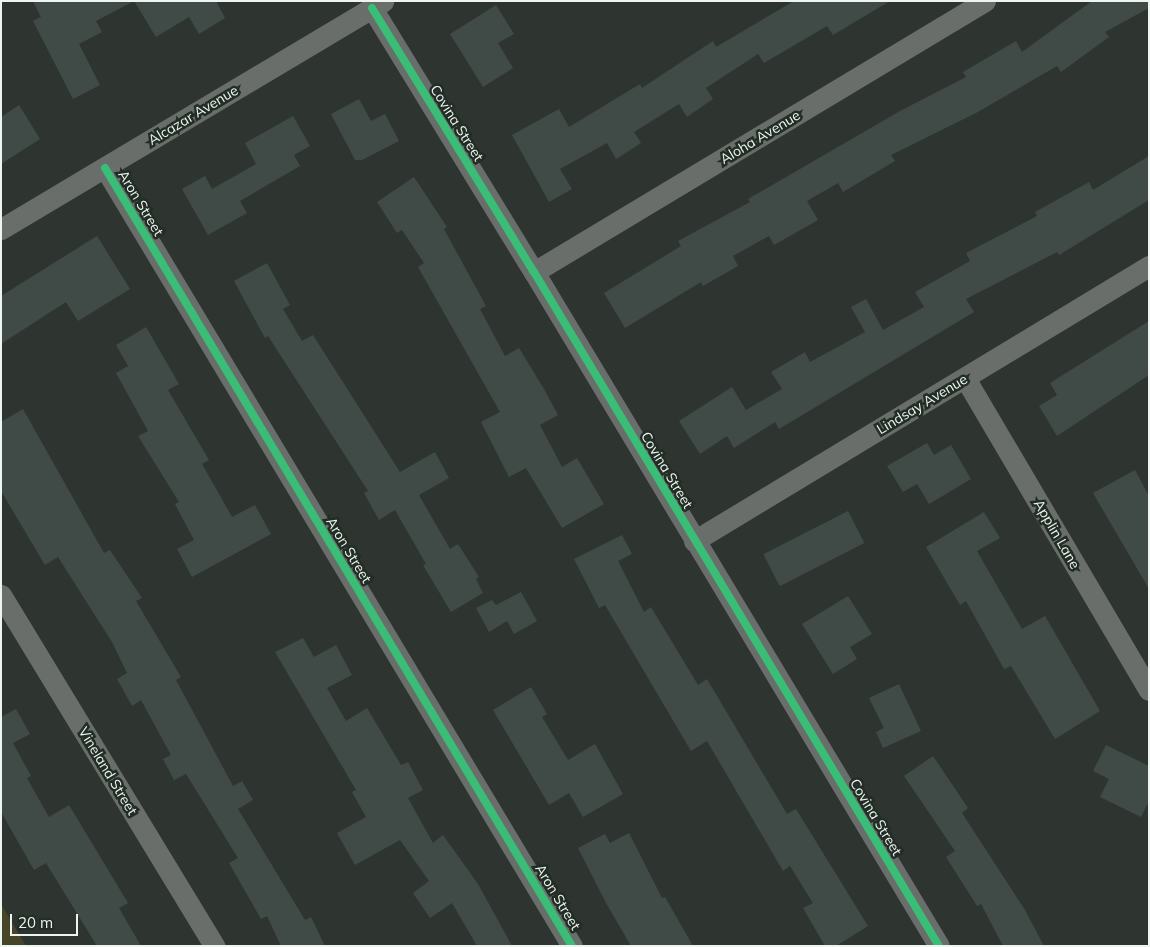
<!DOCTYPE html>
<html>
<head>
<meta charset="utf-8">
<style>
	body { margin:0 }
	#map { position:relative; width:1150px; height:947px; overflow:hidden; background:#2e3430; font-family:Mulish,sans-serif }
	div>[style] { position:absolute }
	.green>* { inset:0; background:#474428 }
	.building>* { inset:0; background:#404b48; transform-origin:0 0 }
	.minor>* { height:21px; margin:-10.5px; padding:0 10.5px; transform-origin:10.5px; border-radius:10.5px; background:#6a6e6b }
	.cycleway>* { height:8px; margin:-4px; padding:0 4px; transform-origin:4px; border-radius:4px; background:#3abd76 }
	span { translate:-50% -50%; white-space:nowrap; text-align:center; line-height:1.15; -webkit-text-stroke:5px #212d25; paint-order:stroke }
	.street-label { font-size:14px; color:#eef5f0 }
	.frame { position:absolute; inset:0; border:2px solid #eef5f0; pointer-events:none }
	.scale { position:absolute; left:10px; top:914px; width:68px; height:22px; box-sizing:border-box; border:2px solid #eef5f0; border-top:0; padding-left:6px; font-size:15px; line-height:18px; white-space:nowrap; color:#eef5f0; -webkit-text-stroke:4px #212d25; paint-order:stroke }
</style>
</head>
<body>
<div id="map">
	<div class="green">
		<i style="clip-path:polygon(1px 904px,26px 946px,1px 946px)"></i>
	</div>
	<div class="building">
		<i style="clip-path:polygon(33px 1px,134px 1px,96px 21px,102px 32px,79px 44px,100px 85px,73px 99px,33px 21px,41px 17px)"></i>
		<i style="clip-path:polygon(134px 1px,216px 1px,225px 18px,199px 34px,189px 17px,156px 37px)"></i>
		<i style="clip-path:polygon(794px 1px,890px 1px,833px 35px,827px 26px,764px 63px,758px 54px,706px 88px,713px 99px,687px 117px,679px 104px,634px 132px,641px 143px,616px 159px,607px 143px,560px 169px,572px 189px,549px 202px,512px 135px,559px 109px,569px 127px,640px 84px,642px 88px,713px 41px,716px 47px)"></i>
		<i style="clip-path:polygon(1092px 1px,1149px 1px,1149px 8px,1105px 32px,1109px 37px,1061px 72px,1057px 66px,976px 113px,891px 155px,895px 161px,843px 192px,838px 183px,807px 201px,818px 220px,774px 245px,769px 236px,733px 256px,738px 266px,703px 286px,701px 282px,625px 328px,604px 293px,681px 246px,678px 241px,750px 202px,748px 199px,900px 111px,966px 77px,963px 72px,1016px 41px,1022px 52px)"></i>
		<i style="clip-path:polygon(496px 5px,514px 34px,498px 43px,513px 68px,483px 87px,450px 34px)"></i>
		<i style="clip-path:polygon(359px 99px,371px 121px,385px 114px,399px 141px,362px 160px,355px 160px,331px 114px)"></i>
		<i style="clip-path:polygon(19px 105px,40px 139px,1px 164px,1px 117px)"></i>
		<i style="clip-path:polygon(293px 116px,310px 146px,294px 155px,300px 166px,240px 201px,247px 213px,208px 235px,182px 189px,205px 176px,212px 189px,256px 164px,245px 143px)"></i>
		<i style="clip-path:polygon(1149px 156px,1149px 200px,1059px 255px,1057px 252px,966px 299px,974px 312px,779px 429px,775px 422px,734px 448px,727px 436px,700px 454px,679px 421px,732px 387px,746px 410px,782px 389px,771px 372px,805px 352px,810px 362px,865px 332px,851px 307px,866px 299px,883px 330px,924px 307px,915px 292px,970px 261px,966px 253px,1037px 216px,1035px 212px,1089px 182px,1093px 190px)"></i>
		<i style="clip-path:polygon(414px 177px,447px 227px,444px 229px,486px 306px,480px 309px,505px 356px,519px 348px,544px 389px,558px 415px,540px 425px,562px 467px,577px 458px,604px 504px,562px 528px,526px 468px,509px 477px,481px 422px,500px 412px,418px 267px,424px 263px,402px 230px,397px 233px,377px 202px)"></i>
		<i style="clip-path:polygon(97px 236px,130px 289px,78px 321px,66px 302px,1px 344px,1px 296px)"></i>
		<i style="clip-path:polygon(267px 263px,290px 305px,283px 309px,302px 341px,313px 335px,400px 472px,435px 452px,449px 478px,419px 495px,450px 549px,458px 544px,479px 577px,476px 579px,483px 593px,451px 612px,423px 565px,426px 564px,395px 510px,379px 520px,364px 493px,368px 491px,268px 336px,265px 338px,234px 281px)"></i>
		<i style="clip-path:polygon(1149px 321px,1149px 375px,1057px 436px,1039px 406px,1057px 395px,1050px 383px)"></i>
		<i style="clip-path:polygon(146px 327px,179px 384px,168px 390px,209px 460px,202px 464px,232px 517px,255px 505px,271px 534px,192px 577px,177px 549px,194px 540px,175px 504px,179px 502px,138px 436px,148px 431px,116px 373px,128px 366px,116px 345px)"></i>
		<i style="clip-path:polygon(23px 409px,104px 553px,110px 550px,142px 598px,136px 601px,181px 677px,176px 680px,233px 786px,242px 781px,253px 800px,238px 809px,305px 920px,311px 917px,325px 946px,281px 946px,267px 916px,261px 919px,229px 863px,238px 858px,186px 774px,174px 780px,163px 759px,171px 755px,141px 700px,132px 706px,117px 679px,127px 673px,112px 642px,58px 557px,45px 565px,1px 491px,1px 422px)"></i>
		<i style="clip-path:polygon(927px 443px,934px 455px,951px 445px,971px 479px,929px 504px,917px 484px,903px 492px,887px 466px)"></i>
		<i style="clip-path:polygon(1135px 470px,1149px 496px,1149px 589px,1093px 493px)"></i>
		<i style="left:848px;top:511px;width:36px;height:95px;rotate:63deg"></i>
		<i style="clip-path:polygon(984px 512px,1000px 538px,977px 551px,1022px 629px,1045px 616px,1100px 711px,1055px 739px,1011px 666px,1004px 669px,966px 601px,960px 605px,926px 547px)"></i>
		<i style="clip-path:polygon(622px 535px,632px 554px,618px 561px,644px 612px,651px 607px,698px 685px,707px 679px,787px 814px,796px 809px,868px 926px,836px 946px,825px 946px,803px 908px,813px 903px,790px 866px,783px 871px,707px 741px,691px 751px,605px 605px,599px 608px,574px 559px)"></i>
		<i style="clip-path:polygon(521px 592px,537px 621px,514px 634px,507px 621px,489px 632px,476px 608px,492px 600px,496px 605px)"></i>
		<i style="clip-path:polygon(848px 596px,872px 634px,850px 647px,857px 659px,833px 674px,802px 624px)"></i>
		<i style="clip-path:polygon(303px 638px,314px 657px,336px 645px,352px 675px,327px 688px,346px 721px,367px 708px,401px 765px,408px 762px,423px 790px,408px 798px,433px 843px,443px 835px,478px 884px,512px 946px,477px 946px,452px 903px,430px 918px,413px 893px,429px 881px,400px 840px,355px 865px,337px 833px,366px 817px,352px 792px,356px 790px,275px 652px)"></i>
		<i style="clip-path:polygon(899px 684px,921px 731px,883px 748px,876px 732px,884px 728px,869px 698px)"></i>
		<i style="clip-path:polygon(531px 687px,547px 714px,542px 717px,568px 760px,595px 744px,623px 794px,583px 817px,569px 793px,549px 805px,493px 710px)"></i>
		<i style="clip-path:polygon(16px 709px,30px 734px,13px 743px,31px 776px,27px 778px,49px 817px,69px 805px,128px 903px,119px 908px,141px 946px,97px 946px,46px 863px,34px 870px,1px 812px,1px 717px)"></i>
		<i style="clip-path:polygon(1106px 745px,1149px 766px,1149px 801px,1141px 817px,1100px 797px,1109px 779px,1093px 771px)"></i>
		<i style="clip-path:polygon(933px 756px,968px 808px,962px 813px,1025px 910px,1044px 946px,1003px 946px,981px 904px,977px 906px,946px 857px,955px 851px,904px 776px)"></i>
		<i style="clip-path:polygon(629px 833px,662px 898px,665px 897px,693px 946px,631px 946px,606px 903px,578px 848px,605px 834px,610px 843px)"></i>
	</div>
	<div class="minor">
		<i style="left:372px;top:8px;width:310px;rotate:58.5deg"></i>
		<i style="left:534px;top:272px;width:786px;rotate:59deg"></i>
		<i style="left:105px;top:168px;width:907px;rotate:59.03deg"></i>
		<i style="left:1px;top:229px;width:445px;rotate:-30.8deg"></i>
		<i style="left:534px;top:272px;width:526px;rotate:-31deg"></i>
		<i style="left:965px;top:378px;width:362px;rotate:59.5deg"></i>
		<i style="left:694px;top:541px;width:532px;rotate:-31.15deg"></i>
		<i style="left:1px;top:595px;width:411px;rotate:58.7deg"></i>
	</div>
	<div class="cycleway">
		<i style="left:372px;top:8px;width:310px;rotate:58.5deg"></i>
		<i style="left:534px;top:272px;width:786px;rotate:59deg"></i>
		<i style="left:105px;top:168px;width:907px;rotate:59.03deg"></i>
	</div>
	<div class="street-label">
		<span style="left:193px;top:115px;rotate:-31deg">Alcazar Avenue</span>
		<span style="left:457px;top:123px;rotate:58deg">Covina Street</span>
		<span style="left:760px;top:137px;rotate:-31deg">Aloha Avenue</span>
		<span style="left:141px;top:203px;rotate:59deg">Aron Street</span>
		<span style="left:922px;top:404px;rotate:-31deg">Lindsay Avenue</span>
		<span style="left:667px;top:470px;rotate:59deg">Covina Street</span>
		<span style="left:1057px;top:534px;rotate:60deg">Applin Lane</span>
		<span style="left:349px;top:550px;rotate:59deg">Aron Street</span>
		<span style="left:108px;top:771px;rotate:59deg">Vineland Street</span>
		<span style="left:876px;top:817px;rotate:59deg">Covina Street</span>
		<span style="left:558px;top:897px;rotate:59deg">Aron Street</span>
	</div>
	<div class="frame"></div>
	<div class="scale">20 m</div>
</div>
</body>
</html>
